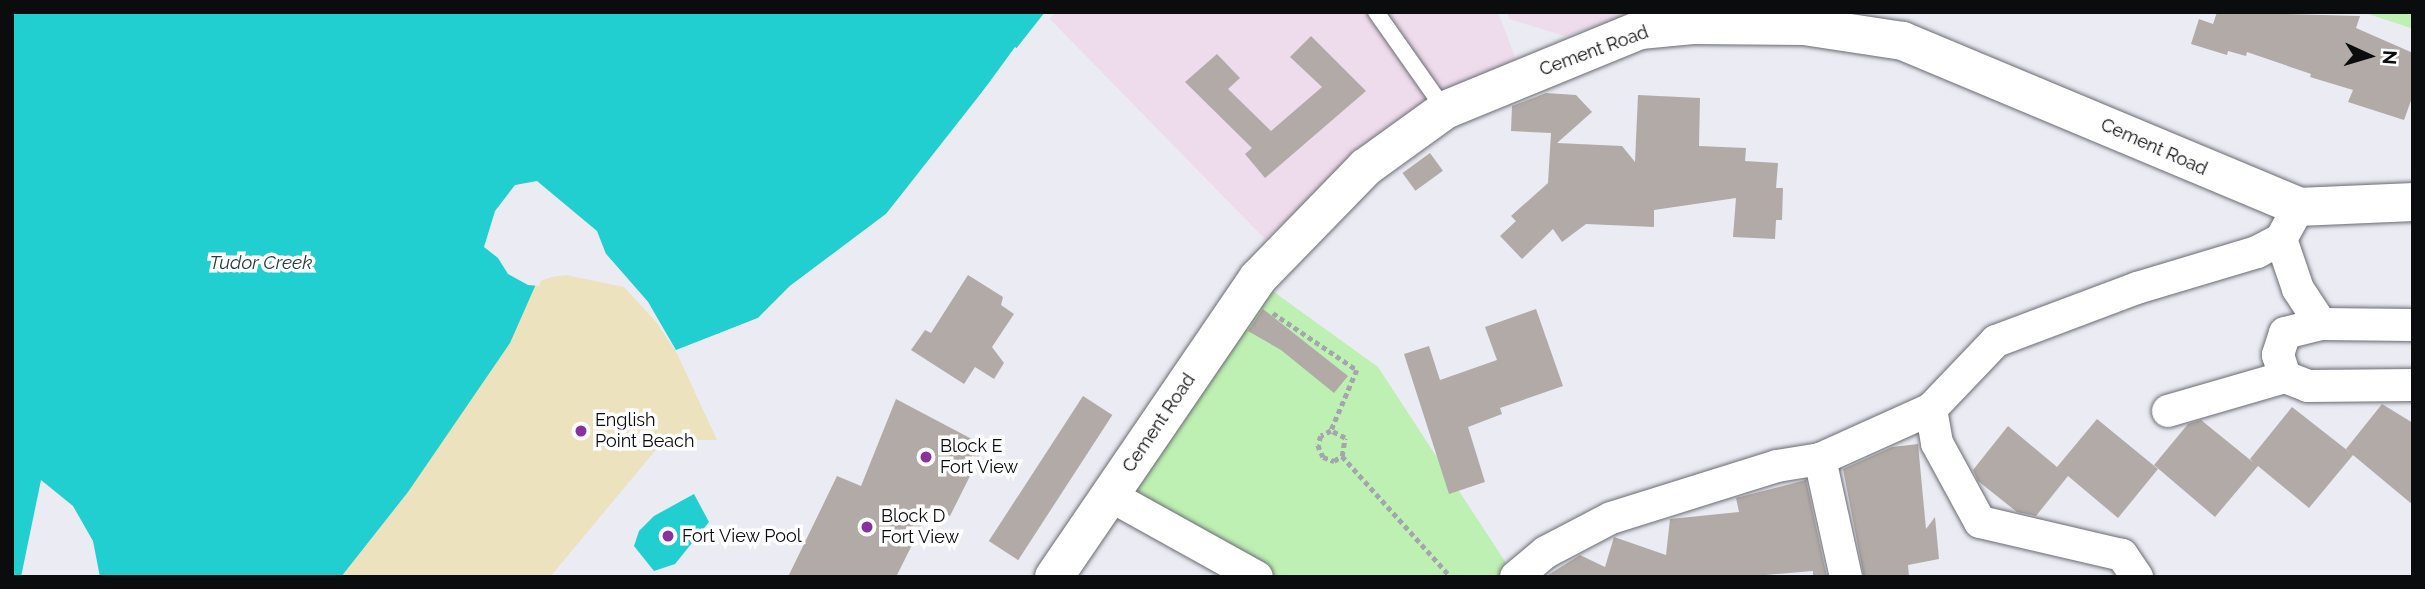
<!DOCTYPE html>
<html>
<head>
<meta charset="utf-8">
<style>
	body { margin:0 }
	#map { position:relative; width:2425px; height:589px; overflow:hidden; background:#eaebf3; font-family:Raleway,sans-serif }
	div>[style] { position:absolute }
	.industrial>* { inset:0; background:#eedbec }
	.green>* { inset:0; background:#beefb3 }
	.sand>* { inset:0; background:#ece2bd }
	.water>* { inset:0; background:#21ced0 }
	.pier>* { inset:0; background:#eaebf3 }
	.building>* { inset:0; background:#b2aaa7; transform-origin:0 0 }
	.path>* { height:4.5px; margin-top:-2.25px; transform-origin:0; background:repeating-linear-gradient(90deg,#a5a6ac 0 5px,transparent 0 8.5px) }
	.roads { filter:drop-shadow(0 0 2px #6a6b72) drop-shadow(0 0 2px #6a6b72) }
	.service>* { height:16px; margin:-8px; padding:0 8px; transform-origin:8px; border-radius:8px; background:#fff }
	.minor>* { height:32px; margin:-16px; padding:0 16px; transform-origin:16px; border-radius:16px; background:#fff }
	.secondary>* { height:38px; margin:-19px; padding:0 19px; transform-origin:19px; border-radius:19px; background:#fff }
	.dots>* { width:19px; height:19px; translate:-50% -50%; box-sizing:border-box; border:4px solid #fff; border-radius:50% }
	span { translate:-50% -50%; white-space:nowrap; text-align:center; line-height:1.15; -webkit-text-stroke:7px #fff; paint-order:stroke }
	.street-label { font-size:18px; color:#0b0c0e }
	.poi-label { font-size:18px; color:#0b0c0e }
	.left { translate:0 -50%; text-align:left }
	.water-label { font-size:19px; color:#243e3e; font-style:italic }
	.frame { position:absolute; inset:0; border:14px solid #0b0c0e; pointer-events:none }
	.north { position:absolute; left:2334px; top:21px; width:70px; height:70px; -webkit-text-stroke:5px #fff; paint-order:stroke; rotate:94deg; font-size:19px; font-weight:700; line-height:28px; text-align:center; color:#0b0c0e }
	.north::after { content:''; display:block; margin:auto; width:24px; height:32px; background:#0b0c0e; clip-path:polygon(50% 0,100% 100%,50% 72%,0 100%) }
</style>
</head>
<body>
<div id="map">
	<div class="industrial">
		<i style="clip-path:polygon(1055px 12px,1498px 12px,1516px 60px,1431px 96px,1265px 239px,1050px 19px)"></i>
		<i style="clip-path:polygon(1507px 12px,1639px 12px,1565px 36px,1509px 19px)"></i>
	</div>
	<div class="green">
		<i style="clip-path:polygon(2362px 12px,2413px 12px,2413px 29px,2405px 26px)"></i>
		<i style="clip-path:polygon(1267px 287px,1378px 367px,1508px 566px,1499px 577px,1265px 577px,1113px 489px)"></i>
	</div>
	<div class="sand">
		<i style="clip-path:polygon(561px 274px,624px 287px,669px 336px,717px 440px,664px 440px,550px 577px,341px 577px,408px 492px,528px 285px)"></i>
	</div>
	<div class="water">
		<i style="clip-path:polygon(12px 12px,1045px 12px,886px 214px,790px 286px,758px 318px,675px 351px,648px 302px,606px 254px,540px 275px,510px 343px,408px 492px,341px 577px,100px 577px,93px 541px,73px 506px,41px 480px,21px 577px,12px 577px)"></i>
		<i style="clip-path:polygon(694px 494px,709px 522px,675px 564px,654px 571px,634px 546px,639px 531px,654px 516px)"></i>
	</div>
	<div class="pier">
		<i style="clip-path:polygon(1015px 47px,1018px 49px,943px 152px,888px 217px,793px 288px,760px 321px,677px 354px,645px 304px,605px 258px,568px 275px,542px 278px,539px 286px,528px 285px,508px 274px,498px 258px,484px 247px,495px 211px,515px 185px,537px 181px,597px 231px,606px 254px,648px 302px,676px 350px,758px 318px,790px 286px,886px 214px,940px 150px)"></i>
	</div>
	<div class="building">
		<i style="clip-path:polygon(2217px 12px,2360px 16px,2356px 28px,2413px 53px,2413px 95px,2404px 120px,2348px 102px,2353px 90px,2310px 77px,2311px 74px,2247px 52px,2246px 56px,2228px 51px,2227px 55px,2191px 44px,2199px 19px,2213px 24px)"></i>
		<i style="clip-path:polygon(1311px 36px,1366px 91px,1265px 178px,1245px 154px,1252px 148px,1185px 82px,1217px 54px,1240px 78px,1228px 89px,1271px 131px,1322px 87px,1290px 57px)"></i>
		<i style="clip-path:polygon(1546px 93px,1576px 95px,1592px 112px,1557px 143px,1622px 146px,1635px 162px,1638px 95px,1700px 98px,1699px 146px,1746px 148px,1745px 161px,1778px 163px,1776px 188px,1783px 188px,1782px 220px,1776px 220px,1775px 239px,1733px 237px,1736px 198px,1654px 210px,1654px 227px,1586px 224px,1562px 242px,1553px 229px,1522px 259px,1500px 236px,1516px 221px,1511px 216px,1548px 183px,1551px 133px,1511px 131px,1512px 106px)"></i>
		<i style="left:1430px;top:153px;width:22px;height:34px;rotate:54deg"></i>
		<i style="clip-path:polygon(968px 275px,1003px 297px,1001px 305px,1014px 314px,992px 347px,1004px 363px,994px 379px,975px 367px,964px 384px,911px 350px,925px 330px,931px 333px)"></i>
		<i style="clip-path:polygon(1263px 309px,1348px 376px,1334px 393px,1281px 350px,1248px 331px)"></i>
		<i style="clip-path:polygon(1536px 309px,1563px 386px,1500px 408px,1502px 414px,1468px 427px,1485px 482px,1449px 494px,1404px 354px,1429px 346px,1440px 380px,1497px 360px,1485px 327px)"></i>
		<i style="left:1083px;top:396px;width:35px;height:173px;rotate:33deg"></i>
		<i style="clip-path:polygon(896px 399px,985px 446px,950px 516px,932px 505px,896px 577px,788px 577px,837px 476px,861px 486px)"></i>
		<i style="clip-path:polygon(2382px 404px,2413px 423px,2413px 505px,2353px 455px,2309px 508px,2258px 466px,2215px 517px,2154px 465px,2188px 424px,2201px 420px,2254px 463px,2250px 459px,2292px 407px,2352px 454px,2346px 449px)"></i>
		<i style="clip-path:polygon(2097px 419px,2158px 469px,2118px 518px,2068px 476px,2036px 516px,2017px 512px,1978px 481px,1973px 470px,2008px 426px,2057px 467px)"></i>
		<i style="clip-path:polygon(1918px 444px,1926px 529px,1935px 517px,1939px 559px,1908px 565px,1909px 577px,1864px 577px,1843px 469px,1892px 447px)"></i>
		<i style="clip-path:polygon(1806px 480px,1827px 577px,1813px 577px,1813px 571px,1742px 577px,1545px 577px,1580px 555px,1605px 567px,1614px 537px,1666px 555px,1670px 519px,1739px 512px,1736px 498px)"></i>
	</div>
	<div class="path">
		<i style="left:1273px;top:313px;width:102px;rotate:34.2deg"></i>
		<i style="left:1357px;top:370px;width:66px;rotate:113.1deg"></i>
		<i style="left:1331px;top:431px;width:11px;rotate:153deg"></i>
		<i style="left:1321px;top:436px;width:9px;rotate:108deg"></i>
		<i style="left:1318px;top:445px;width:13px;rotate:67deg"></i>
		<i style="left:1323px;top:457px;width:12px;rotate:20deg"></i>
		<i style="left:1334px;top:461px;width:9px;rotate:-32deg"></i>
		<i style="left:1342px;top:456px;width:18px;rotate:-81deg"></i>
		<i style="left:1345px;top:438px;width:16px;rotate:-153deg"></i>
		<i style="left:1342px;top:456px;width:163px;rotate:48deg"></i>
	</div>
	<div class="roads">
		<div class="service">
			<i style="left:1376px;top:12px;width:120px;rotate:54.9deg"></i>
		</div>
		<div class="minor">
			<i style="left:2281px;top:239px;width:53px;rotate:71.2deg"></i>
			<i style="left:2298px;top:289px;width:42px;rotate:56.7deg"></i>
			<i style="left:2321px;top:324px;width:92px;rotate:0.6deg"></i>
			<i style="left:2321px;top:324px;width:37px;rotate:166deg"></i>
			<i style="left:2285px;top:333px;width:23px;rotate:108deg"></i>
			<i style="left:2278px;top:355px;width:23px;rotate:72deg"></i>
			<i style="left:2285px;top:377px;width:25px;rotate:21deg"></i>
			<i style="left:2308px;top:386px;width:105px;rotate:-0.5deg"></i>
			<i style="left:2168px;top:411px;width:122px;rotate:-16.2deg"></i>
			<i style="left:1820px;top:459px;width:121px;rotate:77.6deg"></i>
			<i style="left:1109px;top:495px;width:169px;rotate:29deg"></i>
			<i style="left:1516px;top:577px;width:39px;rotate:-40deg"></i>
			<i style="left:1546px;top:552px;width:73px;rotate:-27.6deg"></i>
			<i style="left:1611px;top:518px;width:174px;rotate:-17.4deg"></i>
			<i style="left:1777px;top:466px;width:44px;rotate:-9.2deg"></i>
			<i style="left:1820px;top:459px;width:122px;rotate:-24.2deg"></i>
			<i style="left:2137px;top:577px;width:27px;rotate:-124deg"></i>
			<i style="left:2122px;top:555px;width:146px;rotate:-166.9deg"></i>
			<i style="left:1980px;top:522px;width:90px;rotate:-118.6deg"></i>
			<i style="left:1937px;top:443px;width:35px;rotate:-100deg"></i>
			<i style="left:1931px;top:409px;width:94px;rotate:-46.3deg"></i>
			<i style="left:1996px;top:341px;width:151px;rotate:-20.6deg"></i>
			<i style="left:2137px;top:288px;width:125px;rotate:-16.7deg"></i>
			<i style="left:2257px;top:252px;width:27px;rotate:-28deg"></i>
			<i style="left:2281px;top:239px;width:37px;rotate:-61deg"></i>
		</div>
		<div class="secondary">
			<i style="left:1054px;top:577px;width:362px;rotate:-55.7deg"></i>
			<i style="left:1258px;top:278px;width:155px;rotate:-45.8deg"></i>
			<i style="left:1366px;top:167px;width:97px;rotate:-35.8deg"></i>
			<i style="left:1445px;top:110px;width:211px;rotate:-22.3deg"></i>
			<i style="left:1640px;top:30px;width:53px;rotate:-5.4deg"></i>
			<i style="left:1693px;top:25px;width:111px;rotate:0.5deg"></i>
			<i style="left:1804px;top:26px;width:100px;rotate:8.6deg"></i>
			<i style="left:1903px;top:41px;width:429px;rotate:22.7deg"></i>
			<i style="left:2299px;top:207px;width:114px;rotate:-2.5deg"></i>
		</div>
	</div>
	<div class="dots">
		<i style="left:581px;top:431px;background:#88329f"></i>
		<i style="left:926px;top:457px;background:#88329f"></i>
		<i style="left:867px;top:527px;background:#88329f"></i>
		<i style="left:668px;top:536px;background:#88329f"></i>
	</div>
	<div class="street-label">
		<span style="left:1594px;top:51px;rotate:-20deg">Cement Road</span>
		<span style="left:2154px;top:147px;rotate:24deg">Cement Road</span>
		<span style="left:1159px;top:423px;rotate:-56deg">Cement Road</span>
	</div>
	<div class="poi-label">
		<span class="left" style="left:595px;top:431px">English<br>Point Beach</span>
		<span class="left" style="left:940px;top:457px">Block E<br>Fort View</span>
		<span class="left" style="left:881px;top:527px">Block D<br>Fort View</span>
		<span class="left" style="left:682px;top:536px">Fort View Pool</span>
	</div>
	<div class="water-label">
		<span style="left:261px;top:263px">Tudor Creek</span>
	</div>
	<div class="frame"></div>
	<div class="north">N</div>
</div>
</body>
</html>
